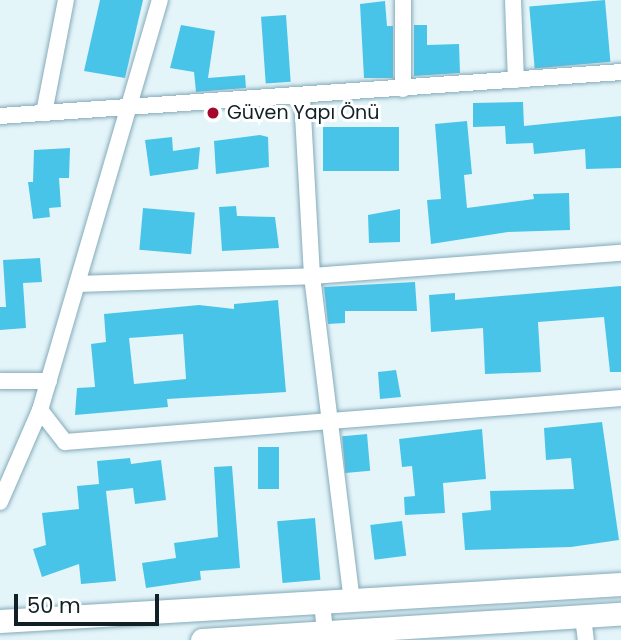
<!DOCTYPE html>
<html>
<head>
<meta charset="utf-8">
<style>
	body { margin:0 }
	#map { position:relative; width:621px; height:640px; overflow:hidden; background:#e4f5fa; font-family:Poppins,sans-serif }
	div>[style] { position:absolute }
	.building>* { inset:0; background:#48c4e9; transform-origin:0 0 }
	.roads { filter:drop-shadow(0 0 2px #84abb9) drop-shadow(0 0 2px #84abb9) }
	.street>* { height:16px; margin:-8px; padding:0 8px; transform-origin:8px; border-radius:8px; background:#fff }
	.secondary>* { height:23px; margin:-11.5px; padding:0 11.5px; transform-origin:11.5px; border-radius:11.5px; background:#fff }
	.dots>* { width:19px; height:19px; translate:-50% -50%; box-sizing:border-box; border:4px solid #fff; border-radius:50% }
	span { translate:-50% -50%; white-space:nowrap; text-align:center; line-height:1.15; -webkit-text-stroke:6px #fff; paint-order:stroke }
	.poi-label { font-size:19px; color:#102025 }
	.left { translate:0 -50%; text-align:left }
	.scale { position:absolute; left:14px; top:594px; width:145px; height:32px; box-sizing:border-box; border:4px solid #102025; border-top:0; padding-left:9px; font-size:21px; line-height:24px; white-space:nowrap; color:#102025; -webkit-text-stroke:5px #fff; paint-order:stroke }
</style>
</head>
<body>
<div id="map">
	<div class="building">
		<i style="clip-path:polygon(100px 0,143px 0,125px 78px,84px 71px)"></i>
		<i style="left:605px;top:0;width:62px;height:76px;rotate:85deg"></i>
		<i style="clip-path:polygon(385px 1px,387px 26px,393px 26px,393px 78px,364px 78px,360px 4px)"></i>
		<i style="left:286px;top:15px;width:67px;height:25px;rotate:86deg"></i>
		<i style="clip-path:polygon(181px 25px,215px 31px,208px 78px,245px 75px,246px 88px,196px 92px,194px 72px,170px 68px)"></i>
		<i style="clip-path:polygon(414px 25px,427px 25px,427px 45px,459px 44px,460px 73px,414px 76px)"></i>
		<i style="clip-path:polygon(523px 102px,524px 126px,621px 116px,621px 168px,586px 169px,585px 149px,534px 154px,533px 143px,506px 144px,505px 126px,473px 127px,473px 103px)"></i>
		<i style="clip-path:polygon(467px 121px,472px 174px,464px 175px,467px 208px,534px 199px,533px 194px,569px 193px,570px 230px,508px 232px,431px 244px,427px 200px,441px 199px,435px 124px)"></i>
		<i style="left:399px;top:127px;width:44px;height:76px;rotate:90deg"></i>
		<i style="clip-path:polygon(260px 135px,268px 137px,269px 167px,216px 174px,214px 141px)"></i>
		<i style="clip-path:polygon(172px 137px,173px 151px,200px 147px,198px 169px,150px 176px,145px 140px)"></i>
		<i style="clip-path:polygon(70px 148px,69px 178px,59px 178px,61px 207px,49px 208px,50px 217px,33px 219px,28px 182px,33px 182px,34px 150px)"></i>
		<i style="clip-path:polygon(236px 206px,237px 216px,275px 217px,279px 248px,222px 251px,219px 207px)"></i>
		<i style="left:143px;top:208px;width:52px;height:42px;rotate:5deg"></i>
		<i style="clip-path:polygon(400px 209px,400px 242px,369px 243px,368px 215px)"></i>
		<i style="clip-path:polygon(40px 258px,42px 282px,23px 283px,26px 328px,0 330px,0 307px,6px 307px,3px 260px)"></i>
		<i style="clip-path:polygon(415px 282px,417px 311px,345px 311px,345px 323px,328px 324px,324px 287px)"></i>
		<i style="clip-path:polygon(621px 286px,621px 372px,610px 372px,604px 317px,538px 322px,541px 372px,485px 374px,483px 328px,431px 332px,429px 295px,455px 293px,455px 300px)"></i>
		<i style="clip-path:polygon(evenodd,278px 300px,286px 392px,167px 399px,168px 407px,75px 415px,77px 388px,95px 387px,91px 344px,106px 342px,104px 314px,199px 305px,234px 309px,234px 304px,278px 300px,183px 334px,186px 379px,134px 384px,129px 338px,183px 334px)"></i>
		<i style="clip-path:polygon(396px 370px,401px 397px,380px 399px,378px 372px)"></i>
		<i style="clip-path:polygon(602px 422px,619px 540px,571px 547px,465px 550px,462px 513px,491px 510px,490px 491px,574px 489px,571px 458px,546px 460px,544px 428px)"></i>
		<i style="clip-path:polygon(482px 429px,486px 479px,443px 483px,445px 513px,405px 515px,404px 497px,415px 496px,412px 466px,402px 467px,399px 439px)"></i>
		<i style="left:367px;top:434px;width:37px;height:25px;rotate:85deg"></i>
		<i style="left:258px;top:447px;width:21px;height:42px"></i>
		<i style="clip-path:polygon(130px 458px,131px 464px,161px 460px,166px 500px,135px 504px,133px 488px,106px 491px,116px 581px,81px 584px,79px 564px,42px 577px,33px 549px,46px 545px,42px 513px,79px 509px,77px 486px,99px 484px,97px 461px)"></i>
		<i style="clip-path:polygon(232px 466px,240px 568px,200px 571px,201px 580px,146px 588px,142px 563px,176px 558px,174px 543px,218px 537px,214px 467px)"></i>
		<i style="left:315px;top:518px;width:62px;height:38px;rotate:85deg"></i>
		<i style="left:402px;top:521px;width:35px;height:32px;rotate:83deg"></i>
	</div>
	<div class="roads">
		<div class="street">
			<i style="left:513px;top:0;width:80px;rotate:87.9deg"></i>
			<i style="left:403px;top:89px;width:89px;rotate:-90deg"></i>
			<i style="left:302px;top:97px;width:179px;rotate:86.8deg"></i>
			<i style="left:312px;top:276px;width:326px;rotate:83deg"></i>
			<i style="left:44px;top:113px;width:115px;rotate:-79deg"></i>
			<i style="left:0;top:116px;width:623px;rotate:-4.05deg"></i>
			<i style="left:77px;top:284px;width:235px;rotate:-1.9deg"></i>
			<i style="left:312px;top:276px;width:310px;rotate:-4.3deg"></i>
			<i style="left:0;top:381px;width:49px"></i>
			<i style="left:40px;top:410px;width:41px;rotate:52deg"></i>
			<i style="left:65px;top:442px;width:558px;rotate:-4.52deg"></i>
			<i style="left:0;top:502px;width:100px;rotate:-66.5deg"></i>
			<i style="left:40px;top:410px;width:427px;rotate:-73.7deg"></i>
			<i style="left:322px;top:603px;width:37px;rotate:84deg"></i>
			<i style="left:583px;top:617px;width:23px;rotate:83deg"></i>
		</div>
		<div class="secondary">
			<i style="left:0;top:621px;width:622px;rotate:-3.41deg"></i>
			<i style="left:202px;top:640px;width:420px;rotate:-3.6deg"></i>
		</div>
	</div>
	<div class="dots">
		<i style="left:213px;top:113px;background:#a4062e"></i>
	</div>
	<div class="poi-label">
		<span class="left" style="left:227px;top:113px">Güven Yapı Önü</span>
	</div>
	<div class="scale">50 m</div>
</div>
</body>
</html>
